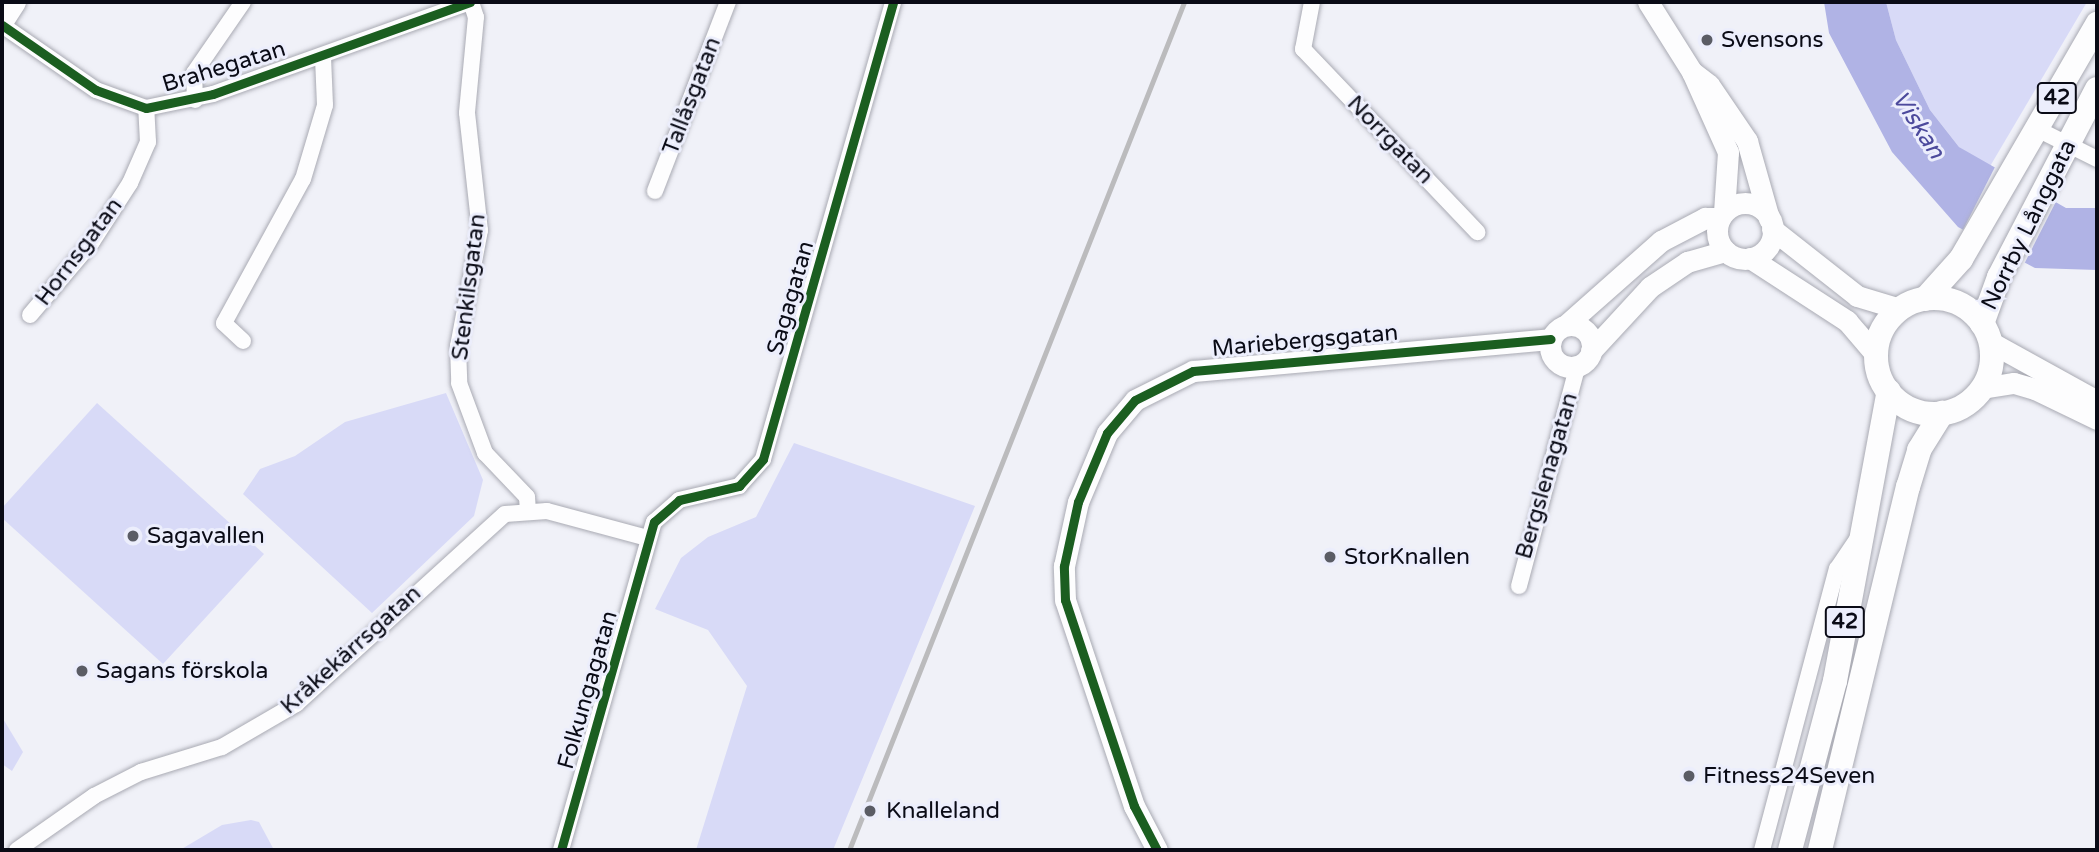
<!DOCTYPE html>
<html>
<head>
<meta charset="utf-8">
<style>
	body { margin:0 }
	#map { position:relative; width:2099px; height:852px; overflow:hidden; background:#f0f1f8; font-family:"Varela Round",sans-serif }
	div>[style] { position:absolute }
	.green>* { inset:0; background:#d8daf7 }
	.water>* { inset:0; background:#b0b3e5 }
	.pier>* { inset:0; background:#f0f1f8; transform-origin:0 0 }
	.roads { filter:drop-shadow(0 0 2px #a9aab3) drop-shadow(0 0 2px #a9aab3) }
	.street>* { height:16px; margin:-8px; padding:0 8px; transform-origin:8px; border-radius:8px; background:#fdfdfe }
	.secondary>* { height:21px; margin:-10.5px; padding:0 10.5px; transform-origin:10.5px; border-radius:10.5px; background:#fdfdfe }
	.secondary>.ring { margin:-10.5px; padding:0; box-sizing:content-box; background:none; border:21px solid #fdfdfe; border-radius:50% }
	.primary>* { height:24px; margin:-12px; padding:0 12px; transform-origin:12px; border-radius:12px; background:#fdfdfe }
	.primary>.ring { margin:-12px; padding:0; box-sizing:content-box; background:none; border:24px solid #fdfdfe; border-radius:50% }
	.rail>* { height:5px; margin:-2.5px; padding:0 2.5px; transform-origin:2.5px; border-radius:2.5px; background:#bbbbbd }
	.cycleway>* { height:9px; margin:-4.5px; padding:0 4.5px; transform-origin:4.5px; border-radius:4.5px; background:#1b5e20 }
	.dots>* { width:19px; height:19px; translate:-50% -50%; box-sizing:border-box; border:4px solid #eceefc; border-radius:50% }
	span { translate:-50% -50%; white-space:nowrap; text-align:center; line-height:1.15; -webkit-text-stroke:6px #eceefc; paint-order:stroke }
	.shield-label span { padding:2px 5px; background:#eceefc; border:2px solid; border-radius:5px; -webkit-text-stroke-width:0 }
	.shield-label { font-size:21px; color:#0a0b16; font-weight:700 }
	.poi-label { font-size:23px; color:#0a0b16 }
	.left { translate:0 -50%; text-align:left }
	.street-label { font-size:23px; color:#0a0b16 }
	.water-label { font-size:24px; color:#4c4a9c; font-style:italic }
	.frame { position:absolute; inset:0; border:4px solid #0a0b16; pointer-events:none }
</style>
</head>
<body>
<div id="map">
	<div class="green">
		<i style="clip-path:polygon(1886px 2px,2087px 2px,1989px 168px,1959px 147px,1930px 110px,1896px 40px)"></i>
		<i style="clip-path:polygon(446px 393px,483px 480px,474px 516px,372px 613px,243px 494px,260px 469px,295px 456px,345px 422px)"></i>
		<i style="clip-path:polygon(97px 403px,264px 554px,163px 664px,2px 518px,2px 508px)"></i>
		<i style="clip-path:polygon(794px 443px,975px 506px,833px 850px,696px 850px,747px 686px,708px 630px,655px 609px,681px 558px,708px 537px,756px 517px)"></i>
		<i style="clip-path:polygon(2px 717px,23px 752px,12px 771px,2px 764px)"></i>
		<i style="clip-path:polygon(251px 820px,259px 822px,274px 850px,180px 850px,222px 825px)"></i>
	</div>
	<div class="water">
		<i style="clip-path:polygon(1824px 2px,1886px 2px,1896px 40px,1930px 110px,1959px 147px,2066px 208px,2097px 208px,2097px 270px,2035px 268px,1958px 227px,1892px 152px,1829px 33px)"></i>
	</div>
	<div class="pier">
		<i style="left:1995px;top:167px;width:70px;height:74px;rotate:27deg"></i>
	</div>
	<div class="roads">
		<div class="street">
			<i style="left:471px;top:2px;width:16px;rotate:72deg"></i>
			<i style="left:476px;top:17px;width:96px;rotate:95.4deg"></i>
			<i style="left:467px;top:113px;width:118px;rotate:83.7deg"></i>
			<i style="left:480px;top:230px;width:118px;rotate:100.7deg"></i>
			<i style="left:458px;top:346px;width:37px;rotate:88deg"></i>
			<i style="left:459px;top:383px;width:75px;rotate:69.6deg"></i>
			<i style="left:485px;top:453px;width:61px;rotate:46.3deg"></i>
			<i style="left:527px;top:497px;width:13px;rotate:86deg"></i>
			<i style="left:1312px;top:2px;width:48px;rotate:100.8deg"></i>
			<i style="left:1303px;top:49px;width:253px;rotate:46.4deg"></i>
			<i style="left:2px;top:25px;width:114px;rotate:34.7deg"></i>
			<i style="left:96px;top:90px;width:53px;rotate:19.8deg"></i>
			<i style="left:146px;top:108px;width:68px;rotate:-11.8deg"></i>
			<i style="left:213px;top:94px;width:273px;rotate:-19.7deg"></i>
			<i style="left:195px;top:100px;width:27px;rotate:-92deg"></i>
			<i style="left:194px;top:73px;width:86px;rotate:-55.4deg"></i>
			<i style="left:2039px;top:130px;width:65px;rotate:26.6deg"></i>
			<i style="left:655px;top:191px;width:203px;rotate:-68.9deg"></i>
			<i style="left:30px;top:315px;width:96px;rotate:-49.7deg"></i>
			<i style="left:92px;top:242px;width:70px;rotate:-57.2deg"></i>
			<i style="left:130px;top:183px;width:45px;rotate:-66.3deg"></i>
			<i style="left:148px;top:142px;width:34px;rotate:-93deg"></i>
			<i style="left:243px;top:341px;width:26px;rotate:-137deg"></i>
			<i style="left:224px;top:323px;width:164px;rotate:-61.3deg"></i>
			<i style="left:303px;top:179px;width:77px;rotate:-73.4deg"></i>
			<i style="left:325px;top:105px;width:48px;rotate:-92.4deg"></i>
			<i style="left:1519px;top:586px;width:229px;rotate:-75.1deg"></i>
			<i style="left:17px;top:850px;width:94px;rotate:-35deg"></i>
			<i style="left:94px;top:796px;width:53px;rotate:-27.1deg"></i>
			<i style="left:141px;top:772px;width:85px;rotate:-17.2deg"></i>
			<i style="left:222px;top:747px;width:86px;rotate:-30.2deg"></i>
			<i style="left:296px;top:704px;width:282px;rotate:-42.3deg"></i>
			<i style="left:505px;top:514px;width:42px;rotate:-4.1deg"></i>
			<i style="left:547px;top:511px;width:104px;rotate:15.1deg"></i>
			<i style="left:561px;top:850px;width:341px;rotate:-74.2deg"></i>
			<i style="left:654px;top:522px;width:33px;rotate:-41deg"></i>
			<i style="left:679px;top:500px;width:62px;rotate:-13.1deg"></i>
			<i style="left:739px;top:486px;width:36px;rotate:-48deg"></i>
			<i style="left:763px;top:459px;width:475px;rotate:-74.1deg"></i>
			<i style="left:1762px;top:850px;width:291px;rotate:-75.1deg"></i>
			<i style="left:1837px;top:569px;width:36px;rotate:-56deg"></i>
		</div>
		<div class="secondary">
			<i style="left:1648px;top:2px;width:83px;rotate:57.8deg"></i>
			<i style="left:1692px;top:72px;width:88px;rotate:65.8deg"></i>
			<i style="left:1728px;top:152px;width:60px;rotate:93.8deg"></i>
			<i style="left:2px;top:22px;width:24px;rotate:-57deg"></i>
			<i style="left:1692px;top:72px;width:21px;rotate:37deg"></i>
			<i style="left:1709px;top:85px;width:68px;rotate:55.8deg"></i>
			<i style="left:1747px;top:141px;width:81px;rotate:74.2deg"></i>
			<i class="ring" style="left:1717px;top:203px;width:35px;height:35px"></i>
			<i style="left:1772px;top:229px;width:108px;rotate:38.2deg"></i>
			<i style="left:1857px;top:296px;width:45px;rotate:16.8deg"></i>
			<i style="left:1750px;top:258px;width:116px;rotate:33deg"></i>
			<i style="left:1847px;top:321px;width:46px;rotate:49.4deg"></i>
			<i style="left:1566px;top:325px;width:127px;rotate:-41.5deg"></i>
			<i style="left:1661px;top:241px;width:50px;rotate:-27.6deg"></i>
			<i style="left:1705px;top:218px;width:15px"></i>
			<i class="ring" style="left:1550px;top:325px;width:21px;height:21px"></i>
			<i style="left:1990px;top:342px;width:122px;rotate:28.9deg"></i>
			<i style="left:1591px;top:351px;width:87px;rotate:-47.3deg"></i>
			<i style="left:1650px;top:287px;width:45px;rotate:-34deg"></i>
			<i style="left:1687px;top:262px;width:40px;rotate:-16deg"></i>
			<i style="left:1982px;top:388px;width:32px;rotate:-9deg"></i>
			<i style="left:2014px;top:383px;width:22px;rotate:16deg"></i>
			<i style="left:2035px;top:389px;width:69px;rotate:25.8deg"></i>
			<i style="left:1157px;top:850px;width:50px;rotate:-117.6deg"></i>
			<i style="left:1134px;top:806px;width:217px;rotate:-108.5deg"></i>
			<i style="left:1065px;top:600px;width:34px;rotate:-92deg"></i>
			<i style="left:1064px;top:566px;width:66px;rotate:-77.7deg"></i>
			<i style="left:1078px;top:502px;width:75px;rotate:-67.2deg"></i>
			<i style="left:1107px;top:433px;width:43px;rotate:-49.7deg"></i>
			<i style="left:1135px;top:400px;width:65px;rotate:-26.6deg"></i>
			<i style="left:1193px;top:371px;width:359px;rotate:-5.1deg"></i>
		</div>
		<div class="primary">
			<i class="ring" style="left:1876px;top:298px;width:92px;height:92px"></i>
			<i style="left:1925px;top:299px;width:54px;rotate:-48deg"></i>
			<i style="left:1961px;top:259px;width:272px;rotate:-59.9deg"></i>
			<i style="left:1982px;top:324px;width:50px;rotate:-70.1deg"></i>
			<i style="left:1999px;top:277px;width:212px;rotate:-62.5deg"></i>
			<i style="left:1790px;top:850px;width:175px;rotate:-75.1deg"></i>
			<i style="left:1835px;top:681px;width:295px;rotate:-79.5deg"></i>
			<i style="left:1820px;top:850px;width:374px;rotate:-76.4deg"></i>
			<i style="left:1908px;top:487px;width:39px;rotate:-73deg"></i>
			<i style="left:1919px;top:450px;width:44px;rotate:-58.1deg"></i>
		</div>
	</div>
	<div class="rail">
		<i style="left:849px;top:850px;width:912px;rotate:-68.44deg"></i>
	</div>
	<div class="cycleway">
		<i style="left:2px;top:25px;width:114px;rotate:34.7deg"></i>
		<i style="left:96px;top:90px;width:53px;rotate:19.8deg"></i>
		<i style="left:146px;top:108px;width:68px;rotate:-11.8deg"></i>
		<i style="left:213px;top:94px;width:273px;rotate:-19.7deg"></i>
		<i style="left:561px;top:850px;width:341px;rotate:-74.2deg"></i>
		<i style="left:654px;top:522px;width:33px;rotate:-41deg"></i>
		<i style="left:679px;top:500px;width:62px;rotate:-13.1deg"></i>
		<i style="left:739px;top:486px;width:36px;rotate:-48deg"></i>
		<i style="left:763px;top:459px;width:475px;rotate:-74.1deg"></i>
		<i style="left:1157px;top:850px;width:50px;rotate:-117.6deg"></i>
		<i style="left:1134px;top:806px;width:217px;rotate:-108.5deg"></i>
		<i style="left:1065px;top:600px;width:34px;rotate:-92deg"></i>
		<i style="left:1064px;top:566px;width:66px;rotate:-77.7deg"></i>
		<i style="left:1078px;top:502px;width:75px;rotate:-67.2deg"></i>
		<i style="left:1107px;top:433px;width:43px;rotate:-49.7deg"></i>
		<i style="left:1135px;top:400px;width:65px;rotate:-26.6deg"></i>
		<i style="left:1193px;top:371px;width:359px;rotate:-5.1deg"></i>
	</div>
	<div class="dots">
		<i style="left:1707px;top:40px;background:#5a5c65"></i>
		<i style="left:133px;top:536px;background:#5a5c65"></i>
		<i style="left:1330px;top:557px;background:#5a5c65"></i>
		<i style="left:82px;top:671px;background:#5a5c65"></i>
		<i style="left:1689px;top:776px;background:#5a5c65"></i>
		<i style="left:870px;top:811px;background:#5a5c65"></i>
	</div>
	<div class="shield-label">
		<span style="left:2057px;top:98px">42</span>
		<span style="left:1845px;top:622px">42</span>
	</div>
	<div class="poi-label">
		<span class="left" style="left:1721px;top:40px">Svensons</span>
		<span class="left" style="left:147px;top:536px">Sagavallen</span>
		<span class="left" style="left:1344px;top:557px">StorKnallen</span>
		<span class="left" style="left:96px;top:671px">Sagans förskola</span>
		<span class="left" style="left:1703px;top:776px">Fitness24Seven</span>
		<span class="left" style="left:886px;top:811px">Knalleland</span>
	</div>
	<div class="street-label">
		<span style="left:224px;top:67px;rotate:-17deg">Brahegatan</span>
		<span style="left:692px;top:96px;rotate:-69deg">Tallåsgatan</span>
		<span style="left:1390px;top:140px;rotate:46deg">Norrgatan</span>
		<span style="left:2029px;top:225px;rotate:-64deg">Norrby Långgata</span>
		<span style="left:79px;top:252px;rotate:-53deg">Hornsgatan</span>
		<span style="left:469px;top:287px;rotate:-83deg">Stenkilsgatan</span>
		<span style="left:791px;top:298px;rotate:-74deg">Sagagatan</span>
		<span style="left:1305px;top:341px;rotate:-5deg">Mariebergsgatan</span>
		<span style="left:1547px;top:476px;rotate:-74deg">Bergslenagatan</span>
		<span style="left:351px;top:650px;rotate:-42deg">Kråkekärrsgatan</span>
		<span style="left:588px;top:690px;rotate:-74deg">Folkungagatan</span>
	</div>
	<div class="water-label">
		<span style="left:1918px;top:125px;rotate:57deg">Viskan</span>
	</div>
	<div class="frame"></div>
</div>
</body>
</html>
